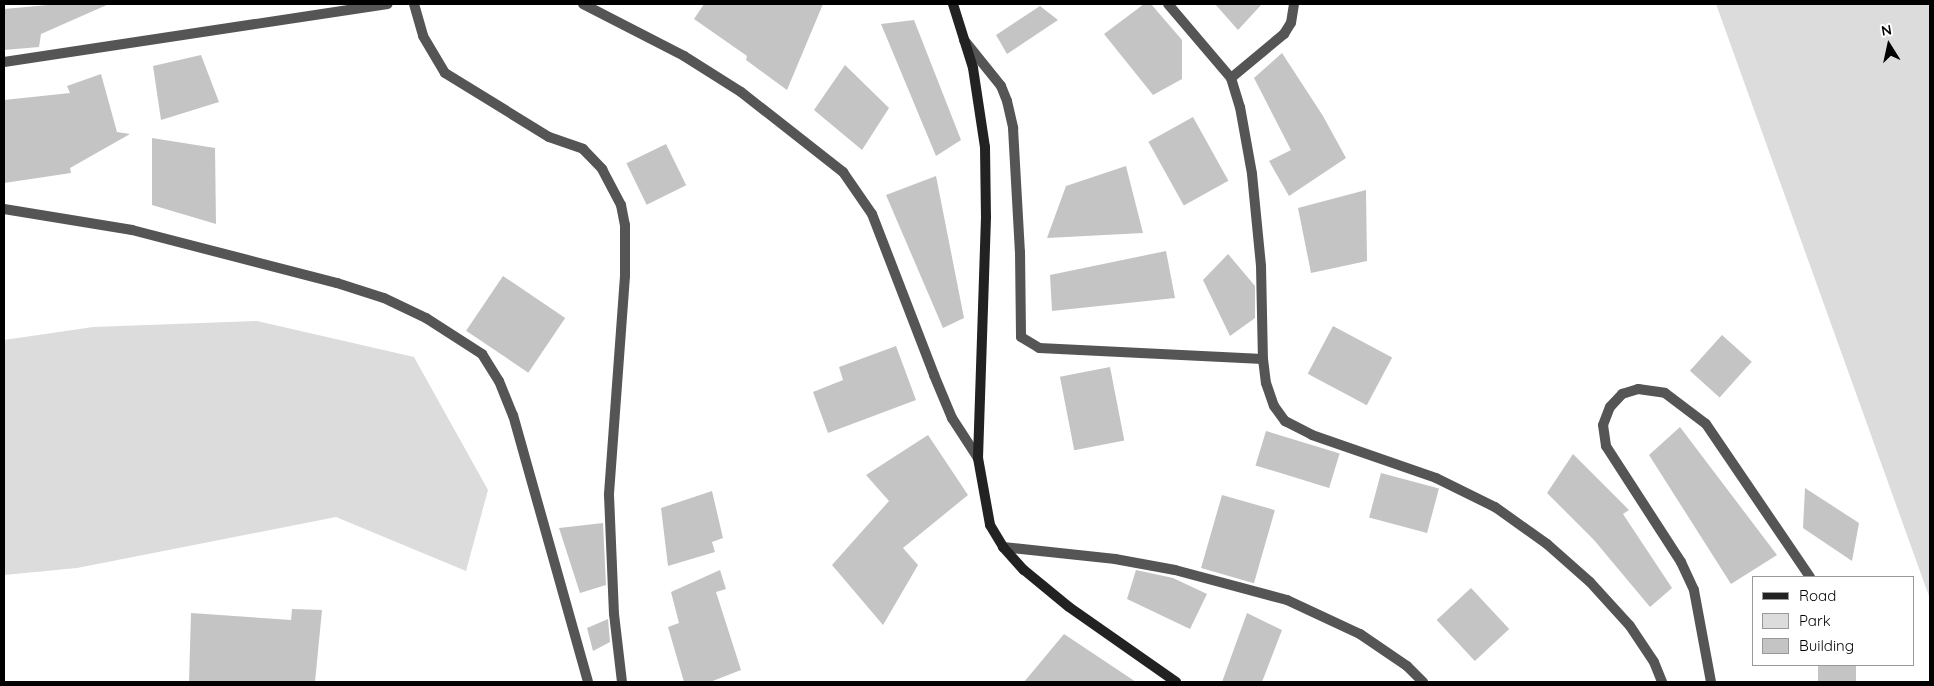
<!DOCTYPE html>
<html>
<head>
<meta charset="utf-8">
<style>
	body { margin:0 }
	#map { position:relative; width:1934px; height:686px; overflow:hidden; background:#fff; font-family:Quicksand,sans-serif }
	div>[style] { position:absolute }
	.green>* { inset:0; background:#dcdcdc }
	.building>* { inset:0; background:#c4c4c4; transform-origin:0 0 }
	.street>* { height:10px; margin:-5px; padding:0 5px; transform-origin:5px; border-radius:5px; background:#555 }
	.secondary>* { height:10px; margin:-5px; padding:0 5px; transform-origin:5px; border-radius:5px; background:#222 }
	span { translate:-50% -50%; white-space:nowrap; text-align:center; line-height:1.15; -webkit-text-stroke:5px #fff; paint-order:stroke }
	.frame { position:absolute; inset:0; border:5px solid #000; pointer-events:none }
	.legend { position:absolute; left:1752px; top:576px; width:162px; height:90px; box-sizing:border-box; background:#fff; border:1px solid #999; margin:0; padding:6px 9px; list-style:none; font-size:15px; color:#000 }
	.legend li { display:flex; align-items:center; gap:10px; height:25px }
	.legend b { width:25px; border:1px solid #999 }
	.north { position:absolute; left:1864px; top:20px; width:50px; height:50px; -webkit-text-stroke:4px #fff; paint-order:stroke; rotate:350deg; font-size:14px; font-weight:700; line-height:20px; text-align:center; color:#000 }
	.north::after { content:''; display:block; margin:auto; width:18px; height:22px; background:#000; clip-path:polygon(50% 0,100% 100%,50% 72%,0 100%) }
</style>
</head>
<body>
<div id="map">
	<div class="green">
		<i style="clip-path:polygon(1716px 4px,1930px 4px,1930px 599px)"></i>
		<i style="clip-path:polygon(257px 321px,414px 357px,488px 490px,466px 571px,336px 517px,77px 568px,4px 575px,4px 340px,93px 327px)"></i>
	</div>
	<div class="building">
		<i style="clip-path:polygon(59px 4px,109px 4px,41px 34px,39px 47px,4px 50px,4px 9px)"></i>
		<i style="clip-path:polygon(704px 4px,823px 4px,787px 90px,746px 60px,747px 56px,694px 19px)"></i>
		<i style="clip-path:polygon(1144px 4px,1151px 4px,1182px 40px,1182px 79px,1153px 95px,1104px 34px)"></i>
		<i style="clip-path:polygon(1215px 4px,1262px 4px,1238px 30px)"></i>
		<i style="clip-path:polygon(1040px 6px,1058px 20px,1007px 54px,996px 35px)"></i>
		<i style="clip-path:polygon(914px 20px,961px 140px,936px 156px,881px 24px)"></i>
		<i style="clip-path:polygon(1282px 53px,1323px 116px,1346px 158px,1289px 196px,1269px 161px,1291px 150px,1254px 78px)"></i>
		<i style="clip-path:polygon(201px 55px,219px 102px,161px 120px,153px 66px)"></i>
		<i style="clip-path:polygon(845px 65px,889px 108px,862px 150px,814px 110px)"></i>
		<i style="clip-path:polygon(101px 74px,117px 132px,130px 134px,70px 168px,71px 173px,4px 183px,4px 100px,70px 93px,67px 86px)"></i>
		<i style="left:1193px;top:117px;width:73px;height:51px;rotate:61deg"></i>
		<i style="clip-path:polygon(152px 138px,215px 148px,216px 224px,152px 205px)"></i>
		<i style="left:666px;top:144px;width:46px;height:44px;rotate:64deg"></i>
		<i style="clip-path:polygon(1126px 166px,1143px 233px,1047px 238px,1066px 186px)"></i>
		<i style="clip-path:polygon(936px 176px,964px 318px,943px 328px,886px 195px)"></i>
		<i style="clip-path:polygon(1366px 190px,1367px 261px,1311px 273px,1298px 208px)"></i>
		<i style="clip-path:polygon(1166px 251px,1175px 298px,1052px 311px,1050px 275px)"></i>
		<i style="clip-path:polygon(1228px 254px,1255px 286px,1255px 318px,1230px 336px,1203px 280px)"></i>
		<i style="left:503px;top:276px;width:75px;height:66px;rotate:34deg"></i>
		<i style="left:1333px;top:326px;width:67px;height:54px;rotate:28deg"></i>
		<i style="left:1722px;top:335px;width:40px;height:48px;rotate:42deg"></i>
		<i style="clip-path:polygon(896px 346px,916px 400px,828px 433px,813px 392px,843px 380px,839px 367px)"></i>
		<i style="left:1110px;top:367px;width:75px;height:51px;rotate:79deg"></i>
		<i style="clip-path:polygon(1680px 427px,1777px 555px,1731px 584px,1649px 455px)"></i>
		<i style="left:1266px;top:431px;width:77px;height:36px;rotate:17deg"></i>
		<i style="clip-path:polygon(928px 435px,968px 495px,903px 548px,918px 565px,883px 625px,832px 565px,889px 501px,866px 475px)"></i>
		<i style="clip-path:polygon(1573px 454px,1629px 510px,1623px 514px,1672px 588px,1650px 607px,1594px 540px,1547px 493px)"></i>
		<i style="left:1381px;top:473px;width:60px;height:46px;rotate:15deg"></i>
		<i style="clip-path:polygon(1805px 488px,1859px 523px,1852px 561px,1803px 528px)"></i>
		<i style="clip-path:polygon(712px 491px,723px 538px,712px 542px,715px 552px,668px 566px,661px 508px)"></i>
		<i style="left:1222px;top:495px;width:55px;height:76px;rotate:16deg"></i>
		<i style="clip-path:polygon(603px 523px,606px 585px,580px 593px,559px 528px)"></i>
		<i style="clip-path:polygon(720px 570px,726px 589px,716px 592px,741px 670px,710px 682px,684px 682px,668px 627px,679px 623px,671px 592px)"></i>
		<i style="clip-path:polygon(1136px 570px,1173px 578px,1207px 594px,1190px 629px,1127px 599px)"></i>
		<i style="left:1471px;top:588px;width:56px;height:47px;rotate:47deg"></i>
		<i style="clip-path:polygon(292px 609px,322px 610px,315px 682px,189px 682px,191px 613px,291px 620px)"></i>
		<i style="clip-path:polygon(1247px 613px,1282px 630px,1262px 682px,1222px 682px)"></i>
		<i style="clip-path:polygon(608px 619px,610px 642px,593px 651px,587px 628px)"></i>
		<i style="clip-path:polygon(1064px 634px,1136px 682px,1024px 682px)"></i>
		<i style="left:1818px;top:665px;width:38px;height:17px"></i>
	</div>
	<div class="street">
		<i style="left:414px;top:4px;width:33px;rotate:74deg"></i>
		<i style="left:423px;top:36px;width:43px;rotate:59.3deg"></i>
		<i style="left:445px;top:73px;width:122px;rotate:31.6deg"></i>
		<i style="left:549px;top:137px;width:36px;rotate:19deg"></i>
		<i style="left:583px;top:149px;width:28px;rotate:46deg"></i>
		<i style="left:602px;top:169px;width:41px;rotate:62.2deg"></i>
		<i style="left:621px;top:205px;width:20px;rotate:79deg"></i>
		<i style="left:625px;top:225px;width:51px;rotate:90deg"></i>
		<i style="left:625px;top:276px;width:220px;rotate:94.2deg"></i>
		<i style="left:609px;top:495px;width:119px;rotate:87.6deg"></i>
		<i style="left:614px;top:614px;width:68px;rotate:83.3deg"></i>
		<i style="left:583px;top:4px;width:114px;rotate:27.2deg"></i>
		<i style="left:684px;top:56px;width:67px;rotate:32.3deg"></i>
		<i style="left:741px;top:92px;width:130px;rotate:38.1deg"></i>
		<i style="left:843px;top:172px;width:51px;rotate:55.4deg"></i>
		<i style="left:872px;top:214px;width:173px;rotate:68.9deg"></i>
		<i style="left:934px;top:375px;width:47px;rotate:67.3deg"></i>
		<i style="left:952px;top:418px;width:48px;rotate:57deg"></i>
		<i style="left:1168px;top:4px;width:97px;rotate:49.6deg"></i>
		<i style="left:1231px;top:78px;width:30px;rotate:73deg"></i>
		<i style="left:1240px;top:107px;width:68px;rotate:79.8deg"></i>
		<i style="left:1252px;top:174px;width:92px;rotate:84.4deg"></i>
		<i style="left:1261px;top:266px;width:93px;rotate:88.8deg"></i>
		<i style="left:1263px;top:359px;width:24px;rotate:83deg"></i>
		<i style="left:1266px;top:383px;width:24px;rotate:71deg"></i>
		<i style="left:1274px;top:406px;width:19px;rotate:54deg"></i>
		<i style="left:1285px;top:421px;width:30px;rotate:27deg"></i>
		<i style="left:1312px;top:435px;width:131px;rotate:19.1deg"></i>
		<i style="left:1436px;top:478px;width:66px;rotate:26.2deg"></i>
		<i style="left:1495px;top:507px;width:64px;rotate:35.4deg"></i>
		<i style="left:1547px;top:544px;width:57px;rotate:41.5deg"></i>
		<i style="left:1590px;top:582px;width:59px;rotate:47.7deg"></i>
		<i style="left:1630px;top:626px;width:43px;rotate:56.3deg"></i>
		<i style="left:1654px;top:662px;width:22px;rotate:68deg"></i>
		<i style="left:964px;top:40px;width:59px;rotate:51.2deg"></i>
		<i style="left:1001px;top:86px;width:16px;rotate:68deg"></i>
		<i style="left:1007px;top:101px;width:28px;rotate:77deg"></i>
		<i style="left:1013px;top:128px;width:124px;rotate:86.8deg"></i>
		<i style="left:1020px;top:252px;width:85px;rotate:89.3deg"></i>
		<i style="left:1021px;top:337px;width:21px;rotate:31deg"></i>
		<i style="left:1039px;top:348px;width:224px;rotate:2.8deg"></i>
		<i style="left:4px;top:62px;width:388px;rotate:-8.6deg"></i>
		<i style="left:1231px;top:78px;width:69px;rotate:-39.7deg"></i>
		<i style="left:1284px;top:34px;width:13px;rotate:-58deg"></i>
		<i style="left:1291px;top:23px;width:19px;rotate:-81deg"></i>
		<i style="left:4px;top:209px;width:130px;rotate:9.3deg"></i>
		<i style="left:132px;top:230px;width:212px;rotate:14.5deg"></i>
		<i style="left:337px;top:283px;width:49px;rotate:17.7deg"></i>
		<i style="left:384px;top:298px;width:47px;rotate:25.5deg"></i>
		<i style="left:426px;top:318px;width:67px;rotate:32.7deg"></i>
		<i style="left:482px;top:354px;width:32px;rotate:58deg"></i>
		<i style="left:499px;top:381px;width:37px;rotate:68deg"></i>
		<i style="left:513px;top:415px;width:277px;rotate:74.3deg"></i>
		<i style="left:1003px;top:547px;width:113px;rotate:6.1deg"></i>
		<i style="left:1115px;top:559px;width:61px;rotate:10.4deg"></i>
		<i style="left:1175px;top:570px;width:116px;rotate:15deg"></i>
		<i style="left:1287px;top:600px;width:81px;rotate:25deg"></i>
		<i style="left:1360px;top:634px;width:57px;rotate:34.2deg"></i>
		<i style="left:1407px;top:666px;width:23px;rotate:45deg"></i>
		<i style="left:1711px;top:682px;width:94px;rotate:-100.5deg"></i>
		<i style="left:1694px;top:590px;width:31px;rotate:-115deg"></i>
		<i style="left:1681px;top:562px;width:138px;rotate:-122.9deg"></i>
		<i style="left:1606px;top:446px;width:21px;rotate:-98deg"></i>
		<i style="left:1603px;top:425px;width:19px;rotate:-69deg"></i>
		<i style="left:1610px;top:407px;width:18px;rotate:-47deg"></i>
		<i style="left:1622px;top:394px;width:17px;rotate:-17deg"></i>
		<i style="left:1638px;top:389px;width:27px;rotate:8deg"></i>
		<i style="left:1665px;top:393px;width:51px;rotate:37.1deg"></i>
		<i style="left:1706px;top:424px;width:185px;rotate:55.8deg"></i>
	</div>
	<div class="secondary">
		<i style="left:953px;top:4px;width:67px;rotate:72.6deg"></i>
		<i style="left:973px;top:68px;width:80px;rotate:81.4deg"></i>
		<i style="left:985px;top:147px;width:70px;rotate:89.2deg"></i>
		<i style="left:986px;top:217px;width:241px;rotate:91.9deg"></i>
		<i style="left:978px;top:458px;width:68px;rotate:79.8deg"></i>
		<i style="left:990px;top:525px;width:26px;rotate:59deg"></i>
		<i style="left:1003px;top:547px;width:31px;rotate:48deg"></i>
		<i style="left:1024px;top:570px;width:58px;rotate:39.4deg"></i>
		<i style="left:1069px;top:607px;width:131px;rotate:35deg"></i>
	</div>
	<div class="frame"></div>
	<ul class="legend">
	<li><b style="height:6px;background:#222"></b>Road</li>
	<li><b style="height:14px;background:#dcdcdc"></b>Park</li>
	<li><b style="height:14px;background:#c4c4c4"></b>Building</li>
	</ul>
	<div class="north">N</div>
</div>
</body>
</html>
